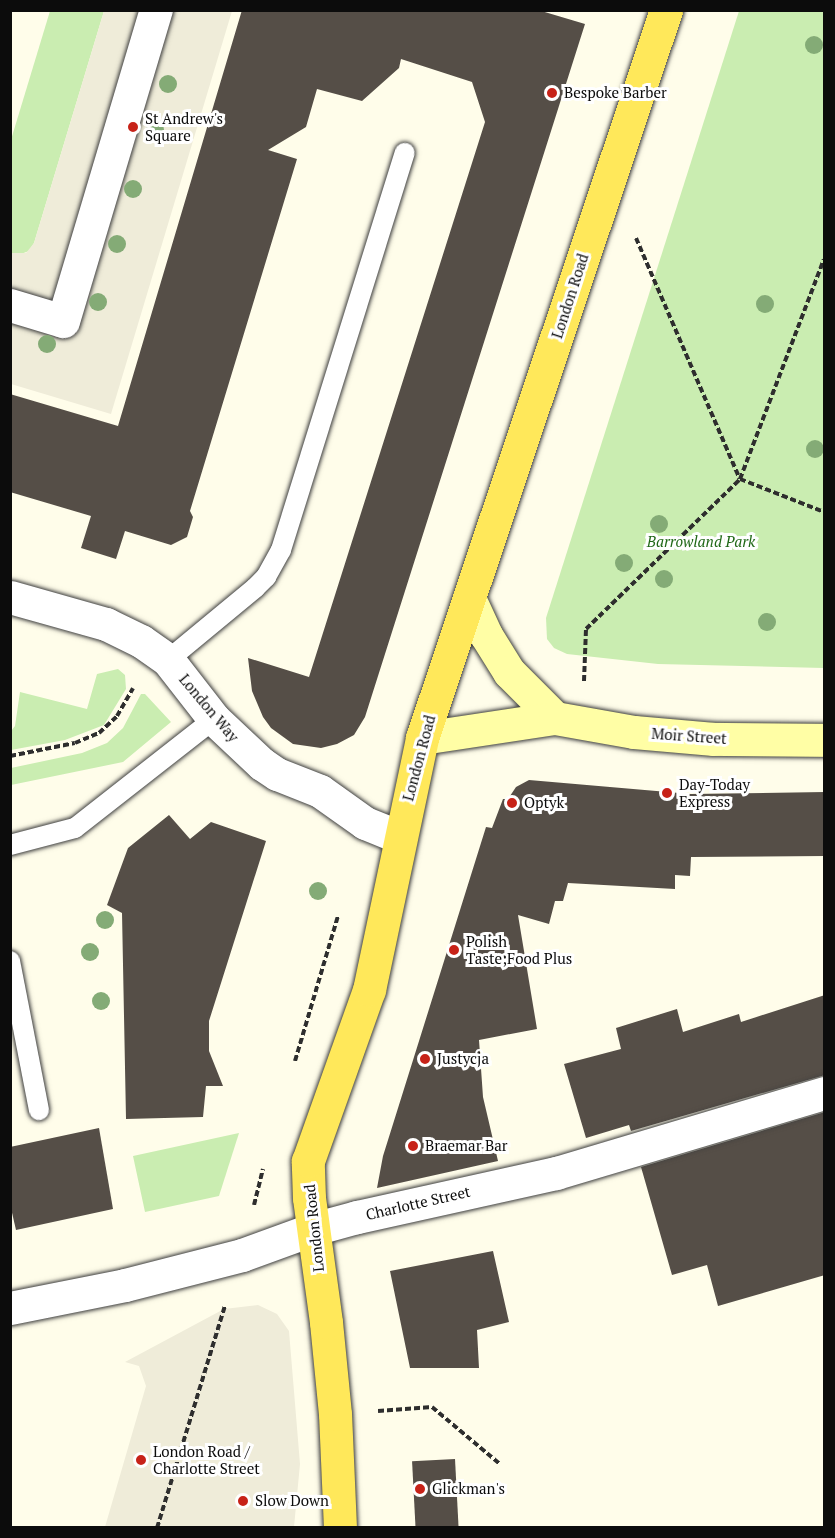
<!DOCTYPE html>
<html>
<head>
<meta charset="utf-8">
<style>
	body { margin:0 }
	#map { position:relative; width:835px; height:1538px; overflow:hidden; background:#fffdea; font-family:"PT Serif",serif }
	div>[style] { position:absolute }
	.green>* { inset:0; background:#caedb1 }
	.plaza>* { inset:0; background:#efecd9 }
	.building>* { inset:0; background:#554e47; transform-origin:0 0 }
	.path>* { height:4px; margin-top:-2px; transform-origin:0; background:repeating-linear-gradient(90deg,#2e2e2e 0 6px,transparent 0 9px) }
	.roads { filter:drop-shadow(0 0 2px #3f3f3f) drop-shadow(0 0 2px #3f3f3f) }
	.lane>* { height:20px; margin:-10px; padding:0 10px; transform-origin:10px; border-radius:10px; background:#fff }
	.street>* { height:33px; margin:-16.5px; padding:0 16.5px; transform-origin:16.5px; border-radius:16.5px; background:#fff }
	.secondary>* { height:33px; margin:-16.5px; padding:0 16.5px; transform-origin:16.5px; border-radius:16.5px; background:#fffea5 }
	.primary>* { height:33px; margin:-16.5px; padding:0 16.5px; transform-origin:16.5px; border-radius:16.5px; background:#ffe85a }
	.trees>* { width:18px; height:18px; margin:-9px; border-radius:50%; background:#84ab76 }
	.dots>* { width:16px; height:16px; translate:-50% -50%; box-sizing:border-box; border:3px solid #fff; border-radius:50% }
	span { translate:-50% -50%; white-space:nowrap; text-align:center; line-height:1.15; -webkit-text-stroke:6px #fff; paint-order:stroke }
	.poi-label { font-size:15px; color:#0c0c0c }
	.left { translate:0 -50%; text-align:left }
	.street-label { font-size:15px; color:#0c0c0c }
	.park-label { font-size:15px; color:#206817; font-style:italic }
	.frame { position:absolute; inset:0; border:12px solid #0c0c0c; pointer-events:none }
</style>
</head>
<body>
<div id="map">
	<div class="green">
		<i style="clip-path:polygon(50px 11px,104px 11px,34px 243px,29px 251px,18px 255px,11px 253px,10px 143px)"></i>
		<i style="clip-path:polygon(739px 11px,824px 11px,824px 668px,658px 664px,567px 654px,554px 648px,547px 639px,546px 618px)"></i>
		<i style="clip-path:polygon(118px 669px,125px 675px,126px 689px,104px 725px,65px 740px,11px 750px,11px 731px,15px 726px,20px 692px,87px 709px,97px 674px)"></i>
		<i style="clip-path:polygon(141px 694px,145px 694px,171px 722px,123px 762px,11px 785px,11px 768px,82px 753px,107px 743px,123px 728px)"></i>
		<i style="clip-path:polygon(239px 1133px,219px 1196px,145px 1212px,133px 1156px)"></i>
	</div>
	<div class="plaza">
		<i style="clip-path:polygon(104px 11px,232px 11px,111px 414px,11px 384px,10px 253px,26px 253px,34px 243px)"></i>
		<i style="clip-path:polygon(258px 1305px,277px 1314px,289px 1331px,300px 1464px,294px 1527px,105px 1527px,146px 1386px,139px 1366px,125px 1362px,224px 1309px)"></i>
	</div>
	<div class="building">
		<i style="clip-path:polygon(242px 10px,538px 10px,585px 24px,365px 717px,354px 735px,337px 744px,321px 748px,293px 744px,271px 728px,263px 717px,252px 691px,248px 658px,309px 677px,485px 122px,472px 82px,401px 59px,399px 68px,362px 101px,317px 89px,306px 127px,268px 150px,297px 159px,190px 511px,193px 517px,187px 537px,171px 545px,125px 531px,116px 559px,81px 548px,91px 516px,10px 492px,10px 394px,118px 426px)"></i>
		<i style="clip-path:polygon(529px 780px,691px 794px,825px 792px,825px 856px,691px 857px,690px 876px,675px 875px,675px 889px,568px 883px,563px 901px,555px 901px,549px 924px,518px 915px,537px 1029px,479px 1040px,483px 1097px,498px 1161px,377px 1188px,383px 1156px,486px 827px,492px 828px,503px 799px,508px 799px,516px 787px)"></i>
		<i style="clip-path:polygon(169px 815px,190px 839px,211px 822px,266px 841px,209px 1021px,209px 1051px,223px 1086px,206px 1086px,203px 1117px,126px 1119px,122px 913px,107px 905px,128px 848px)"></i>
		<i style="clip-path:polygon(825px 995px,825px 1075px,631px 1131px,629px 1125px,586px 1138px,564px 1064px,621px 1049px,616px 1028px,677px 1009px,683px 1032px,739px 1014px,741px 1022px)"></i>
		<i style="clip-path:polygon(825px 1112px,825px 1275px,718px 1306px,707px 1265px,672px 1275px,641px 1167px)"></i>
		<i style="clip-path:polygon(99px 1128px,113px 1209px,16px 1230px,10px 1204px,10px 1147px)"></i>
		<i style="clip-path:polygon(493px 1251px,509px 1322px,477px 1330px,479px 1368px,410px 1368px,390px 1271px)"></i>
		<i style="left:455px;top:1459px;width:68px;height:43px;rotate:87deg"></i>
	</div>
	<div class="path">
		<i style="left:636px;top:238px;width:262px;rotate:66.7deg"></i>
		<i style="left:740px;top:479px;width:90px;rotate:21.4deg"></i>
		<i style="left:584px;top:681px;width:52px;rotate:-87.8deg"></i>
		<i style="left:586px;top:629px;width:215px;rotate:-44.2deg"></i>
		<i style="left:740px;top:479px;width:235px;rotate:-69.1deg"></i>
		<i style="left:10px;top:756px;width:66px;rotate:-11.3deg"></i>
		<i style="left:75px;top:743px;width:26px;rotate:-23deg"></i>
		<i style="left:99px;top:733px;width:25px;rotate:-43deg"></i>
		<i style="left:117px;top:716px;width:32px;rotate:-60deg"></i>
		<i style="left:295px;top:1061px;width:151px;rotate:-73.5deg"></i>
		<i style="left:254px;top:1205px;width:37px;rotate:-76deg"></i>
		<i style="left:378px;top:1411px;width:54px;rotate:-4.2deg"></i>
		<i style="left:432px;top:1407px;width:89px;rotate:40deg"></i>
		<i style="left:157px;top:1528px;width:233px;rotate:-73deg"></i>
	</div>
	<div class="roads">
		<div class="lane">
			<i style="left:168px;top:660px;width:113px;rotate:-39.6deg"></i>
			<i style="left:255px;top:588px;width:16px;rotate:-45deg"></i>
			<i style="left:266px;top:577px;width:31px;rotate:-61deg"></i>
			<i style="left:281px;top:550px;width:416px;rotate:-72.7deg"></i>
			<i style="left:10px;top:845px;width:67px;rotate:-14.7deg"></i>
			<i style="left:75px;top:828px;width:177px;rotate:-38.1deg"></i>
			<i style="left:10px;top:961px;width:152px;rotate:79deg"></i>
		</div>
		<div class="street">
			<i style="left:10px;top:305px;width:55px;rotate:16.8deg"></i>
			<i style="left:63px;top:321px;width:325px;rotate:-73.4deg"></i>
			<i style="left:10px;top:597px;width:100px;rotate:15.7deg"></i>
			<i style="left:106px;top:624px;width:39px;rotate:26deg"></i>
			<i style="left:141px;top:641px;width:33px;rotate:35deg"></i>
			<i style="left:168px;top:660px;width:75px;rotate:52.1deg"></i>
			<i style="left:214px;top:719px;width:66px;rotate:43.2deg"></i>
			<i style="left:262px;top:764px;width:18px;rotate:34deg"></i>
			<i style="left:277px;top:774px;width:46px;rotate:21.6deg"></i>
			<i style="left:320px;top:791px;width:55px;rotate:35.4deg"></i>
			<i style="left:365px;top:823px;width:37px;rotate:22deg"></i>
			<i style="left:10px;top:1308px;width:117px;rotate:-11.3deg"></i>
			<i style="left:125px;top:1285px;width:121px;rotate:-14.4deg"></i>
			<i style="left:242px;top:1255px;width:76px;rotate:-20.1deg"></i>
			<i style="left:313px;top:1229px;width:46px;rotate:-15.3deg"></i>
			<i style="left:357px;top:1217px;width:204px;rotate:-12.5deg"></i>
			<i style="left:556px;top:1173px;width:280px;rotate:-16.6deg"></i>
		</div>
		<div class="secondary">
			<i style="left:469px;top:598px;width:41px;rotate:65.3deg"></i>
			<i style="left:486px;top:635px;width:44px;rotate:58.1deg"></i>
			<i style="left:509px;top:672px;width:65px;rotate:45deg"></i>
			<i style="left:422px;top:738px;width:134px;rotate:-8.6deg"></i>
			<i style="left:555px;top:718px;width:80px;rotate:10deg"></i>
			<i style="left:634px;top:732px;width:80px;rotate:5deg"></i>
			<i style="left:714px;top:739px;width:110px;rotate:0.5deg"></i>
		</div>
		<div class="primary">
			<i style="left:340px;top:1528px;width:114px;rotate:-92.5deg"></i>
			<i style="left:335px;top:1414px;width:92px;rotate:-95.6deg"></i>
			<i style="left:326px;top:1322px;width:125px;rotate:-97.8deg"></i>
			<i style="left:309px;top:1198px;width:37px;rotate:-92deg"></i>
			<i style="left:308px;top:1161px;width:182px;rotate:-70.4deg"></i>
			<i style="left:369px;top:990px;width:258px;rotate:-78.1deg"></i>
			<i style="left:422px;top:738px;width:768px;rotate:-71.47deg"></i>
		</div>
	</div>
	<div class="trees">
		<i style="left:814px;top:45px"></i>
		<i style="left:168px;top:84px"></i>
		<i style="left:155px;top:130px"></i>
		<i style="left:133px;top:189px"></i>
		<i style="left:117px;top:244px"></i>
		<i style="left:98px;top:302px"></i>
		<i style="left:765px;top:304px"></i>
		<i style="left:47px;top:344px"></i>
		<i style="left:815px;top:449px"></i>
		<i style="left:659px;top:524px"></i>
		<i style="left:624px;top:563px"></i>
		<i style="left:664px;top:579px"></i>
		<i style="left:767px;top:622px"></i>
		<i style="left:318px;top:891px"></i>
		<i style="left:105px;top:920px"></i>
		<i style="left:90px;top:952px"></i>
		<i style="left:101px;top:1001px"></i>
	</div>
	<div class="dots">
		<i style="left:552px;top:93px;background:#c72218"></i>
		<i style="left:133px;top:127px;background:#c72218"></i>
		<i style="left:667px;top:793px;background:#c72218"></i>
		<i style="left:512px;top:803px;background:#c72218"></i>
		<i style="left:454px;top:950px;background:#c72218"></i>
		<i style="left:425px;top:1059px;background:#c72218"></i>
		<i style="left:413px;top:1146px;background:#c72218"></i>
		<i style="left:141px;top:1460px;background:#c72218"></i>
		<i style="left:420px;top:1489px;background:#c72218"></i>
		<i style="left:243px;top:1501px;background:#c72218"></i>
	</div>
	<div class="poi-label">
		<span class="left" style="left:564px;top:93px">Bespoke Barber</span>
		<span class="left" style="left:145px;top:127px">St Andrew's<br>Square</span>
		<span class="left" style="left:679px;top:793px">Day-Today<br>Express</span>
		<span class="left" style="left:524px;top:803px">Optyk</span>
		<span class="left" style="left:466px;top:950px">Polish<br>Taste;Food Plus</span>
		<span class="left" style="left:437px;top:1059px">Justycja</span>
		<span class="left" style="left:425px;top:1146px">Braemar Bar</span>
		<span class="left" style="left:153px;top:1460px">London Road /<br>Charlotte Street</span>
		<span class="left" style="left:432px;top:1489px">Glickman's</span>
		<span class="left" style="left:255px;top:1501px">Slow Down</span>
	</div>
	<div class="street-label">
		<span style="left:570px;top:296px;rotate:-72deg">London Road</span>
		<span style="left:209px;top:708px;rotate:50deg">London Way</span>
		<span style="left:689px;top:736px;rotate:4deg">Moir Street</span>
		<span style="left:419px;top:758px;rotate:-75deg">London Road</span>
		<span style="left:418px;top:1203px;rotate:-13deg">Charlotte Street</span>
		<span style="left:314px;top:1228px;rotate:-96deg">London Road</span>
	</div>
	<div class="park-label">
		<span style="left:701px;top:542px">Barrowland Park</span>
	</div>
	<div class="frame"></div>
</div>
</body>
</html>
